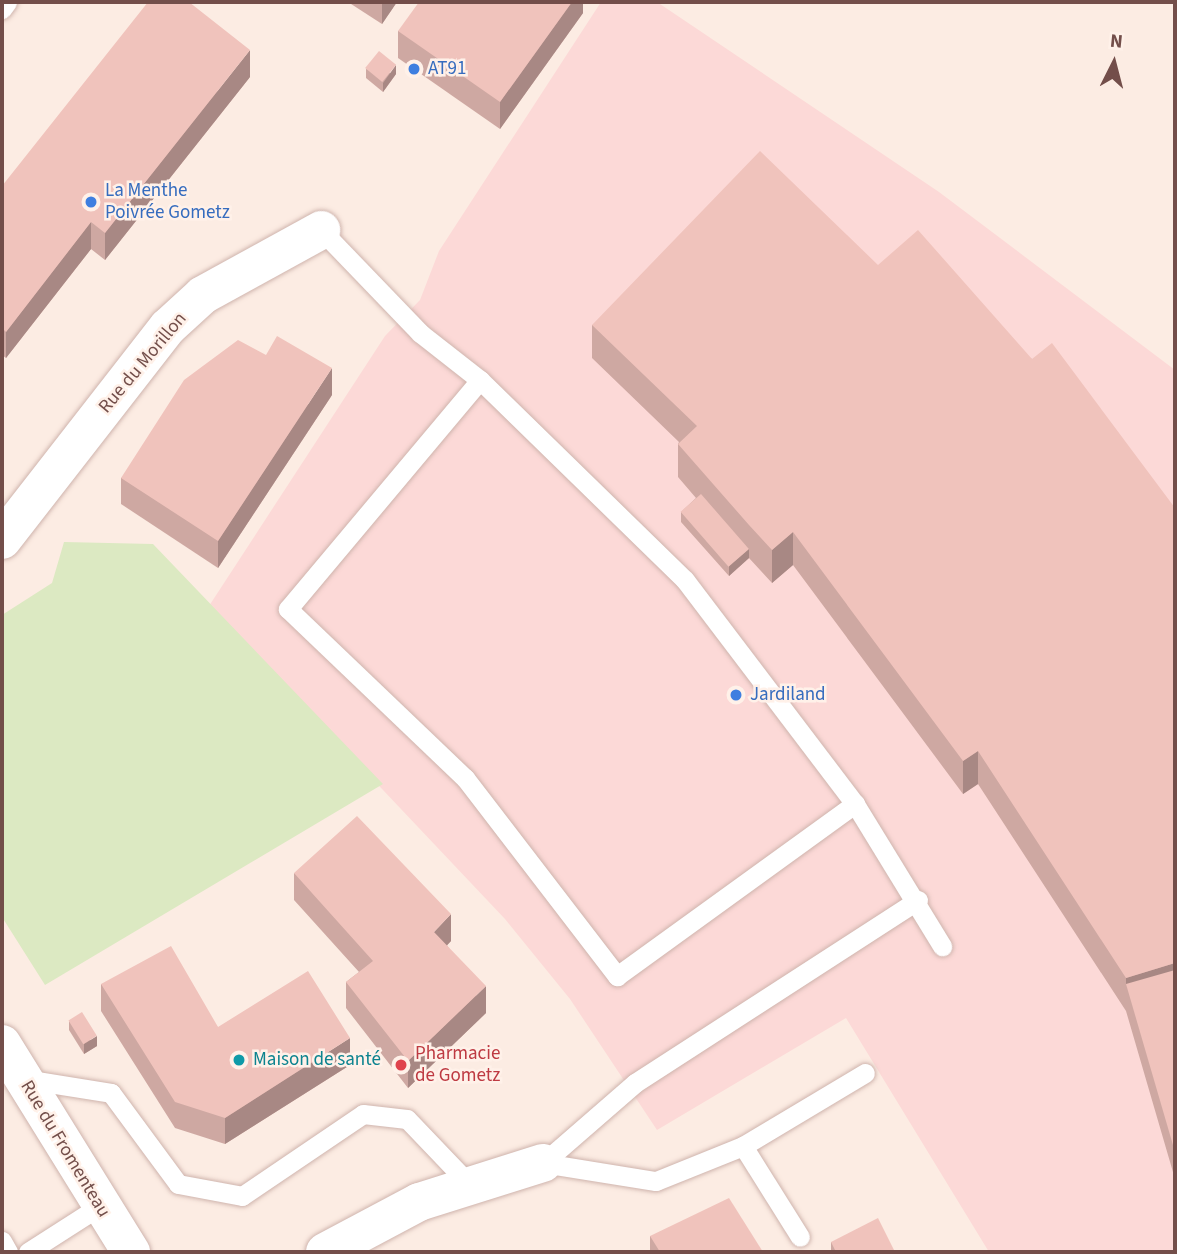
<!DOCTYPE html>
<html>
<head>
<meta charset="utf-8">
<style>
	body { margin:0 }
	#map { position:relative; width:1177px; height:1254px; overflow:hidden; background:#fcece3; font-family:"Source Sans 3",sans-serif }
	div>[style] { position:absolute }
	.commercial>* { inset:0; background:#fcd9d7 }
	.green>* { inset:0; background:#dce9c2 }
	.roads { filter:drop-shadow(0 0 2px #cfb4ad) drop-shadow(0 0 2px #cfb4ad) }
	.lane>* { height:19px; margin:-9.5px; padding:0 9.5px; transform-origin:9.5px; border-radius:9.5px; background:#fff }
	.street>* { height:38px; margin:-19px; padding:0 19px; transform-origin:19px; border-radius:19px; background:#fff }
	.wall>* { inset:0; background:#cea8a2 }
	.shaded-wall>* { inset:0; background:#a88884; transform-origin:0 0 }
	.building>* { inset:0; background:#f0c3bc; transform-origin:0 0 }
	.dots>* { width:19px; height:19px; translate:-50% -50%; box-sizing:border-box; border:4px solid #fff1e9; border-radius:50% }
	span { translate:-50% -50%; white-space:nowrap; text-align:center; line-height:1.15; -webkit-text-stroke:5px #fff1e9; paint-order:stroke }
	.shop-label { font-size:19px; color:#366cbe }
	.left { translate:0 -50%; text-align:left }
	.street-label { font-size:19px; color:#734e4a }
	.health-label { font-size:19px; color:#be3a42 }
	.culture-label { font-size:19px; color:#0d838f }
	.frame { position:absolute; inset:0; border:4px solid #734e4a; pointer-events:none }
	.north { position:absolute; left:1079px; top:28px; width:70px; height:70px; -webkit-text-stroke:5px #fff1e9; paint-order:stroke; rotate:6deg; font-size:19px; font-weight:700; line-height:28px; text-align:center; color:#734e4a }
	.north::after { content:''; display:block; margin:auto; width:24px; height:32px; background:#734e4a; clip-path:polygon(50% 0,100% 100%,50% 72%,0 100%) }
</style>
</head>
<body>
<div id="map">
	<div class="commercial">
		<i style="clip-path:polygon(601px 2px,657px 2px,939px 192px,1175px 370px,1175px 1252px,989px 1252px,846px 1018px,657px 1130px,570px 999px,505px 919px,209px 606px,385px 336px,420px 300px,439px 251px)"></i>
	</div>
	<div class="green">
		<i style="clip-path:polygon(64px 542px,153px 544px,383px 784px,45px 985px,2px 917px,2px 615px,52px 583px)"></i>
	</div>
	<div class="roads">
		<div class="lane">
			<i style="left:2px;top:9px;width:9px;rotate:-54deg"></i>
			<i style="left:321px;top:230px;width:143px;rotate:46.1deg"></i>
			<i style="left:420px;top:333px;width:76px;rotate:38.1deg"></i>
			<i style="left:480px;top:380px;width:286px;rotate:44.3deg"></i>
			<i style="left:685px;top:580px;width:281px;rotate:52.8deg"></i>
			<i style="left:855px;top:804px;width:167px;rotate:58.5deg"></i>
			<i style="left:480px;top:380px;width:299px;rotate:130deg"></i>
			<i style="left:288px;top:609px;width:245px;rotate:43.7deg"></i>
			<i style="left:465px;top:778px;width:250px;rotate:52.5deg"></i>
			<i style="left:617px;top:976px;width:294px;rotate:-35.9deg"></i>
			<i style="left:24px;top:1079px;width:88px;rotate:9.1deg"></i>
			<i style="left:111px;top:1093px;width:113px;rotate:53.6deg"></i>
			<i style="left:178px;top:1184px;width:65px;rotate:10.6deg"></i>
			<i style="left:242px;top:1196px;width:146px;rotate:-34.1deg"></i>
			<i style="left:363px;top:1114px;width:44px;rotate:6.5deg"></i>
			<i style="left:407px;top:1119px;width:93px;rotate:46.3deg"></i>
			<i style="left:743px;top:1146px;width:107px;rotate:57.9deg"></i>
			<i style="left:543px;top:1163px;width:122px;rotate:-41deg"></i>
			<i style="left:635px;top:1083px;width:337px;rotate:-32.9deg"></i>
			<i style="left:543px;top:1163px;width:114px;rotate:9.1deg"></i>
			<i style="left:656px;top:1181px;width:94px;rotate:-21.9deg"></i>
			<i style="left:743px;top:1146px;width:142px;rotate:-30.9deg"></i>
			<i style="left:2px;top:1241px;width:13px;rotate:61deg"></i>
			<i style="left:28px;top:1252px;width:83px;rotate:-32.7deg"></i>
		</div>
		<div class="street">
			<i style="left:2px;top:540px;width:270px;rotate:-52.1deg"></i>
			<i style="left:168px;top:327px;width:47px;rotate:-42.4deg"></i>
			<i style="left:203px;top:295px;width:135px;rotate:-28.8deg"></i>
			<i style="left:2px;top:1044px;width:245px;rotate:58.2deg"></i>
			<i style="left:325px;top:1252px;width:106px;rotate:-28deg"></i>
			<i style="left:419px;top:1202px;width:130px;rotate:-17.5deg"></i>
		</div>
	</div>
	<div class="wall">
		<i style="clip-path:polygon(348px 2px,397px 2px,382px 24px)"></i>
		<i style="clip-path:polygon(583px 2px,583px 13px,500px 129px,398px 58px,398px 31px)"></i>
		<i style="clip-path:polygon(366px 69px,396px 74px,383px 92px,366px 78px)"></i>
		<i style="clip-path:polygon(250px 77px,105px 260px,91px 249px,6px 358px,2px 355px,2px 186px)"></i>
		<i style="clip-path:polygon(878px 265px,1032px 359px,1175px 508px,1175px 1179px,1126px 1011px,978px 784px,963px 794px,793px 565px,772px 583px,749px 558px,729px 576px,681px 522px,681px 512px,696px 498px,678px 477px,678px 444px,679px 442px,592px 358px,592px 325px)"></i>
		<i style="clip-path:polygon(332px 395px,218px 568px,121px 504px,121px 478px)"></i>
		<i style="clip-path:polygon(294px 873px,451px 941px,447px 945px,486px 1013px,408px 1088px,346px 1008px,346px 982px,359px 972px,294px 900px)"></i>
		<i style="clip-path:polygon(101px 984px,218px 1027px,350px 1065px,225px 1144px,175px 1128px,101px 1011px)"></i>
		<i style="clip-path:polygon(69px 1021px,97px 1046px,84px 1054px,69px 1030px)"></i>
		<i style="clip-path:polygon(650px 1236px,763px 1252px,650px 1252px)"></i>
		<i style="clip-path:polygon(831px 1242px,895px 1252px,831px 1252px)"></i>
	</div>
	<div class="shaded-wall">
		<i style="clip-path:polygon(382px 2px,397px 2px,382px 24px)"></i>
		<i style="clip-path:polygon(572px 2px,583px 2px,583px 13px,500px 129px,500px 102px)"></i>
		<i style="clip-path:polygon(250px 50px,250px 77px,105px 260px,105px 233px)"></i>
		<i style="clip-path:polygon(396px 65px,396px 74px,383px 92px,383px 83px)"></i>
		<i style="clip-path:polygon(91px 222px,91px 249px,6px 358px,6px 332px)"></i>
		<i style="clip-path:polygon(332px 368px,332px 395px,218px 568px,218px 541px)"></i>
		<i style="left:3px;top:379px;width:19px;height:1px;rotate:90deg"></i>
		<i style="clip-path:polygon(793px 532px,793px 565px,772px 583px,772px 550px)"></i>
		<i style="clip-path:polygon(749px 549px,749px 558px,729px 576px,729px 566px)"></i>
		<i style="clip-path:polygon(978px 751px,978px 784px,963px 794px,963px 761px)"></i>
		<i style="clip-path:polygon(451px 914px,451px 941px,434px 959px,434px 932px)"></i>
		<i style="clip-path:polygon(1175px 963px,1175px 996px,1126px 984px,1126px 1011px,1126px 978px)"></i>
		<i style="clip-path:polygon(486px 986px,486px 1013px,408px 1088px,408px 1061px)"></i>
		<i style="clip-path:polygon(97px 1036px,97px 1046px,84px 1054px,84px 1044px)"></i>
		<i style="clip-path:polygon(350px 1038px,350px 1065px,225px 1144px,225px 1118px)"></i>
	</div>
	<div class="building">
		<i style="clip-path:polygon(148px 2px,189px 2px,250px 50px,105px 233px,91px 222px,6px 332px,2px 328px,2px 186px)"></i>
		<i style="clip-path:polygon(419px 2px,572px 2px,500px 102px,398px 31px)"></i>
		<i style="left:379px;top:51px;width:22px;height:22px;rotate:39deg"></i>
		<i style="clip-path:polygon(760px 151px,878px 265px,918px 230px,1032px 359px,1052px 343px,1175px 508px,1175px 963px,1126px 978px,978px 751px,963px 761px,793px 532px,772px 550px,749px 525px,678px 444px,697px 426px,592px 325px)"></i>
		<i style="clip-path:polygon(277px 336px,332px 368px,218px 541px,121px 478px,184px 380px,238px 340px,266px 355px)"></i>
		<i style="left:701px;top:494px;width:73px;height:27px;rotate:49deg"></i>
		<i style="clip-path:polygon(357px 816px,451px 914px,434px 932px,486px 986px,408px 1061px,346px 982px,373px 961px,294px 873px)"></i>
		<i style="clip-path:polygon(171px 946px,218px 1027px,308px 971px,350px 1038px,225px 1118px,175px 1102px,101px 984px)"></i>
		<i style="clip-path:polygon(1175px 970px,1175px 1152px,1126px 984px)"></i>
		<i style="left:82px;top:1012px;width:28px;height:16px;rotate:58deg"></i>
		<i style="clip-path:polygon(729px 1198px,763px 1252px,660px 1252px,650px 1236px)"></i>
		<i style="clip-path:polygon(878px 1218px,895px 1252px,836px 1252px,831px 1242px)"></i>
	</div>
	<div class="dots">
		<i style="left:414px;top:69px;background:#3f7fe0"></i>
		<i style="left:91px;top:202px;background:#3f7fe0"></i>
		<i style="left:736px;top:695px;background:#3f7fe0"></i>
		<i style="left:239px;top:1060px;background:#0f9aa8"></i>
		<i style="left:401px;top:1065px;background:#e0444e"></i>
	</div>
	<div class="shop-label">
		<span class="left" style="left:428px;top:69px">AT91</span>
		<span class="left" style="left:105px;top:202px">La Menthe<br>Poivrée Gometz</span>
		<span class="left" style="left:750px;top:695px">Jardiland</span>
	</div>
	<div class="street-label">
		<span style="left:143px;top:363px;rotate:-50deg">Rue du Morillon</span>
		<span style="left:65px;top:1149px;rotate:59deg">Rue du Fromenteau</span>
	</div>
	<div class="health-label">
		<span class="left" style="left:415px;top:1065px">Pharmacie<br>de Gometz</span>
	</div>
	<div class="culture-label">
		<span class="left" style="left:253px;top:1060px">Maison de santé</span>
	</div>
	<div class="frame"></div>
	<div class="north">N</div>
</div>
</body>
</html>
